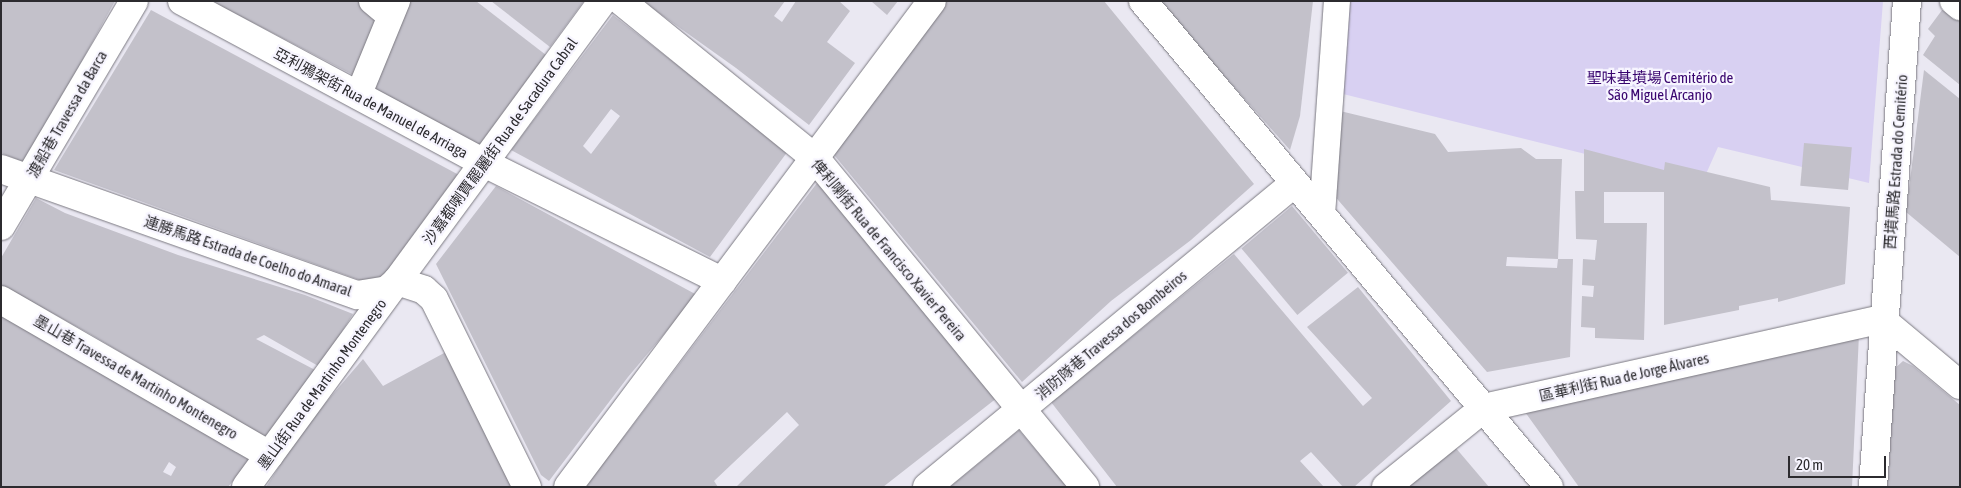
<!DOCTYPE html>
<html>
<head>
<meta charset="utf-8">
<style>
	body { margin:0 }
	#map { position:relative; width:1961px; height:488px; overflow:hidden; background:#eae8f2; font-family:"Asap Condensed","Noto Sans SC",sans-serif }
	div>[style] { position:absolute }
	.green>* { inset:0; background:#d8d0f2 }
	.building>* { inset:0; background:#c3c1ca; transform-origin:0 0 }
	.roads { filter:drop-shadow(0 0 1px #7b7981) drop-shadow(0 0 1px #7b7981) }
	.pedestrian>* { height:26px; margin:-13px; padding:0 13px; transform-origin:13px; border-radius:13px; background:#fff }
	.minor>* { height:28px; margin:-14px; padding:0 14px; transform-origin:14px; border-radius:14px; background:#fff }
	.tertiary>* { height:28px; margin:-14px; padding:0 14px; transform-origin:14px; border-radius:14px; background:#fff }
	span { translate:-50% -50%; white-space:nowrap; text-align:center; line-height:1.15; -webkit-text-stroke:4.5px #f7f5ff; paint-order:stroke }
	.park-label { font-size:15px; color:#38046e }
	.street-label { font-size:15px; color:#2c2b2f }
	.frame { position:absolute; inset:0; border:2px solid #2c2b2f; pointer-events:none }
	.scale { position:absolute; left:1788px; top:456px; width:98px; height:22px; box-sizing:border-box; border:2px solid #2c2b2f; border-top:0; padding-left:6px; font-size:15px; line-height:18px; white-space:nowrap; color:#2c2b2f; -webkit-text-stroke:4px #f7f5ff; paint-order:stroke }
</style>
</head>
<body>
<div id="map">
	<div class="green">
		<i style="clip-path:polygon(1346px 1px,1883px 1px,1869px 183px,1718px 147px,1702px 183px,1339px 93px)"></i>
	</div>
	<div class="building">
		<i style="clip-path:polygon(1px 1px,115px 1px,26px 163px,1px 153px)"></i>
		<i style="clip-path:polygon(211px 1px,360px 1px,383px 16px,359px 78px)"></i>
		<i style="clip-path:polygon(406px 1px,476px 1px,546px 55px,480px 150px,371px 87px)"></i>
		<i style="clip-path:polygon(491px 1px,584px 1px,550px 47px)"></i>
		<i style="clip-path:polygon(642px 1px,785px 1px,774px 16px,782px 22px,796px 1px,839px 1px,850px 11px,827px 42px,855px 63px,809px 125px,736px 68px)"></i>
		<i style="clip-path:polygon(871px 1px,898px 1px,887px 15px)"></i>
		<i style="clip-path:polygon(947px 1px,1104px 1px,1254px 184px,1191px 240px,1111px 301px,1022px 382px,830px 150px)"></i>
		<i style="clip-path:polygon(1165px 1px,1313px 1px,1300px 116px,1290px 150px,1161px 5px)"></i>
		<i style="clip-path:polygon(1948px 2px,1960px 11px,1960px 85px,1923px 55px,1935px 36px,1928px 29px)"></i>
		<i style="clip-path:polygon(151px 10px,459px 175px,384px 276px,362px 281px,54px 170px)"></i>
		<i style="clip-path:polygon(evenodd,613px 15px,788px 151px,710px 257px,511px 150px,613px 15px,611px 109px,620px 116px,591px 154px,583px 146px,611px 109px)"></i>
		<i style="clip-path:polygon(1924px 70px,1960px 99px,1960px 257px,1906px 212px)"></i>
		<i style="clip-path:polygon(1336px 110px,1435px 134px,1448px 152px,1521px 148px,1536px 159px,1562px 159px,1558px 259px,1507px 257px,1506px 266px,1557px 268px,1558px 259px,1573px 259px,1570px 357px,1487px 372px,1332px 193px)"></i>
		<i style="left:1804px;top:143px;width:48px;height:43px;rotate:5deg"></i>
		<i style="clip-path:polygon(1584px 149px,1664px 170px,1665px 162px,1770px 187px,1771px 200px,1850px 207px,1845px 284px,1778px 302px,1778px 298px,1739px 306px,1739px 310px,1664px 325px,1664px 192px,1604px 192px,1604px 223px,1647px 223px,1644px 340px,1595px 338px,1595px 328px,1581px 327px,1582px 296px,1593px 297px,1594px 286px,1582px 285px,1583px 259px,1595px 260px,1597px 240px,1576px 239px,1575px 191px,1584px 191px)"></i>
		<i style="clip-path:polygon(817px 183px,851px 217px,1002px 394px,883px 487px,736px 487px,799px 425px,787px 412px,714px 481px,718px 487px,579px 487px,626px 434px)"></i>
		<i style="clip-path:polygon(496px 186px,697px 295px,628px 377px,549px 481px,541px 475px,436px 264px)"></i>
		<i style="clip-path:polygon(36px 198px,65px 213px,178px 255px,305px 295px,353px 314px,320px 367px,264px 335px,256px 339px,317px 371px,266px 439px,90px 334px,1px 285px,1px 258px)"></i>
		<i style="left:1292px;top:206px;width:87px;height:66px;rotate:50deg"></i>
		<i style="clip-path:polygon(1234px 254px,1363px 406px,1372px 398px,1307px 327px,1358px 287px,1451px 401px,1354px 487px,1343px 487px,1311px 452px,1300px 461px,1324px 487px,1117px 487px,1051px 402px)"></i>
		<i style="clip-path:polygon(evenodd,1px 313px,253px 456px,228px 487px,1px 487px,1px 313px,169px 462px,176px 467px,171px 476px,163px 472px,169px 462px)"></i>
		<i style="clip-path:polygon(1859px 334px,1852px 487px,1579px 487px,1525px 412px,1709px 372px)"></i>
		<i style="clip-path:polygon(446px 352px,515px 487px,266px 487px,304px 428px,363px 359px,383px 386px)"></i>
		<i style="clip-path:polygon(1903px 361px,1913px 366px,1960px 405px,1960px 487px,1882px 487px,1893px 370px)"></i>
		<i style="clip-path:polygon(1019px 430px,1067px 487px,950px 487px)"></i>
		<i style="clip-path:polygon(1455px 447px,1489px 487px,1405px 487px)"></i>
	</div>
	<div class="roads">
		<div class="pedestrian">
			<i style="left:372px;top:1px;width:23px;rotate:40deg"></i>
			<i style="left:358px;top:96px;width:103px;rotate:-67.7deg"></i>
			<i style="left:1322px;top:215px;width:215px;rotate:-86deg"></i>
		</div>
		<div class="minor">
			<i style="left:182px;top:1px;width:343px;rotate:28.2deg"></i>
			<i style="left:484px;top:163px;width:266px;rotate:26.4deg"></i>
			<i style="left:621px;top:1px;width:250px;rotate:39deg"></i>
			<i style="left:815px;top:158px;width:426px;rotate:50.6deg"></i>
			<i style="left:1954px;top:1px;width:8px;rotate:40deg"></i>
			<i style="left:1px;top:226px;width:261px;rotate:-59.4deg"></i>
			<i style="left:1px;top:300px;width:310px;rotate:30deg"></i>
			<i style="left:246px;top:487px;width:255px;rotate:-53.8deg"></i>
			<i style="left:568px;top:487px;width:607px;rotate:-53.17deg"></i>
			<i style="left:927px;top:487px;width:477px;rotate:-39.6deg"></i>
			<i style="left:1386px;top:487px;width:126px;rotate:-38.9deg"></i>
			<i style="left:1484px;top:408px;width:407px;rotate:-12.6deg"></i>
			<i style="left:1881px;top:319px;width:103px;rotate:39.9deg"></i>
		</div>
		<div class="tertiary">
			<i style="left:1143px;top:1px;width:633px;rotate:50.12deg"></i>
			<i style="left:1px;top:169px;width:378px;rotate:19.5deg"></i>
			<i style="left:357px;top:295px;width:30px;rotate:-9deg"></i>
			<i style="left:387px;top:290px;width:13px;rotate:-42deg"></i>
			<i style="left:397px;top:281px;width:28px;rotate:18deg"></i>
			<i style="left:424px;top:290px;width:13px;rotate:42deg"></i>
			<i style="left:434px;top:299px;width:210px;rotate:63.7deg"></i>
			<i style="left:397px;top:281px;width:348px;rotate:-53.7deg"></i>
			<i style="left:1873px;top:487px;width:487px;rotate:-86deg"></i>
		</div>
	</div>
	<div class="park-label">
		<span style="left:1660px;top:86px">聖味基墳場 Cemitério de<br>São Miguel Arcanjo</span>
	</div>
	<div class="street-label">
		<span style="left:371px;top:103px;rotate:28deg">亞利鴉架街 Rua de Manuel de Arriaga</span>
		<span style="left:67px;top:114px;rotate:-60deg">渡船巷 Travessa da Barca</span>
		<span style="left:500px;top:141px;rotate:-54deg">沙嘉都喇賈罷麗街 Rua de Sacadura Cabral</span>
		<span style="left:1896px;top:162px;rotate:-86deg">西墳馬路 Estrada do Cemitério</span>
		<span style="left:889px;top:250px;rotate:50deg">俾利喇街 Rua de Francisco Xavier Pereira</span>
		<span style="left:248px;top:256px;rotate:19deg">連勝馬路 Estrada de Coelho do Amaral</span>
		<span style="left:1111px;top:335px;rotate:-40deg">消防隊巷 Travessa dos Bombeiros</span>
		<span style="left:136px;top:377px;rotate:30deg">墨山巷 Travessa de Martinho Montenegro</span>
		<span style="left:1624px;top:377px;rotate:-13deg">區華利街 Rua de Jorge Álvares</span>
		<span style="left:322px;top:384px;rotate:-54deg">墨山街 Rua de Martinho Montenegro</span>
	</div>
	<div class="frame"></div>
	<div class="scale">20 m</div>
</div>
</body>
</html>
